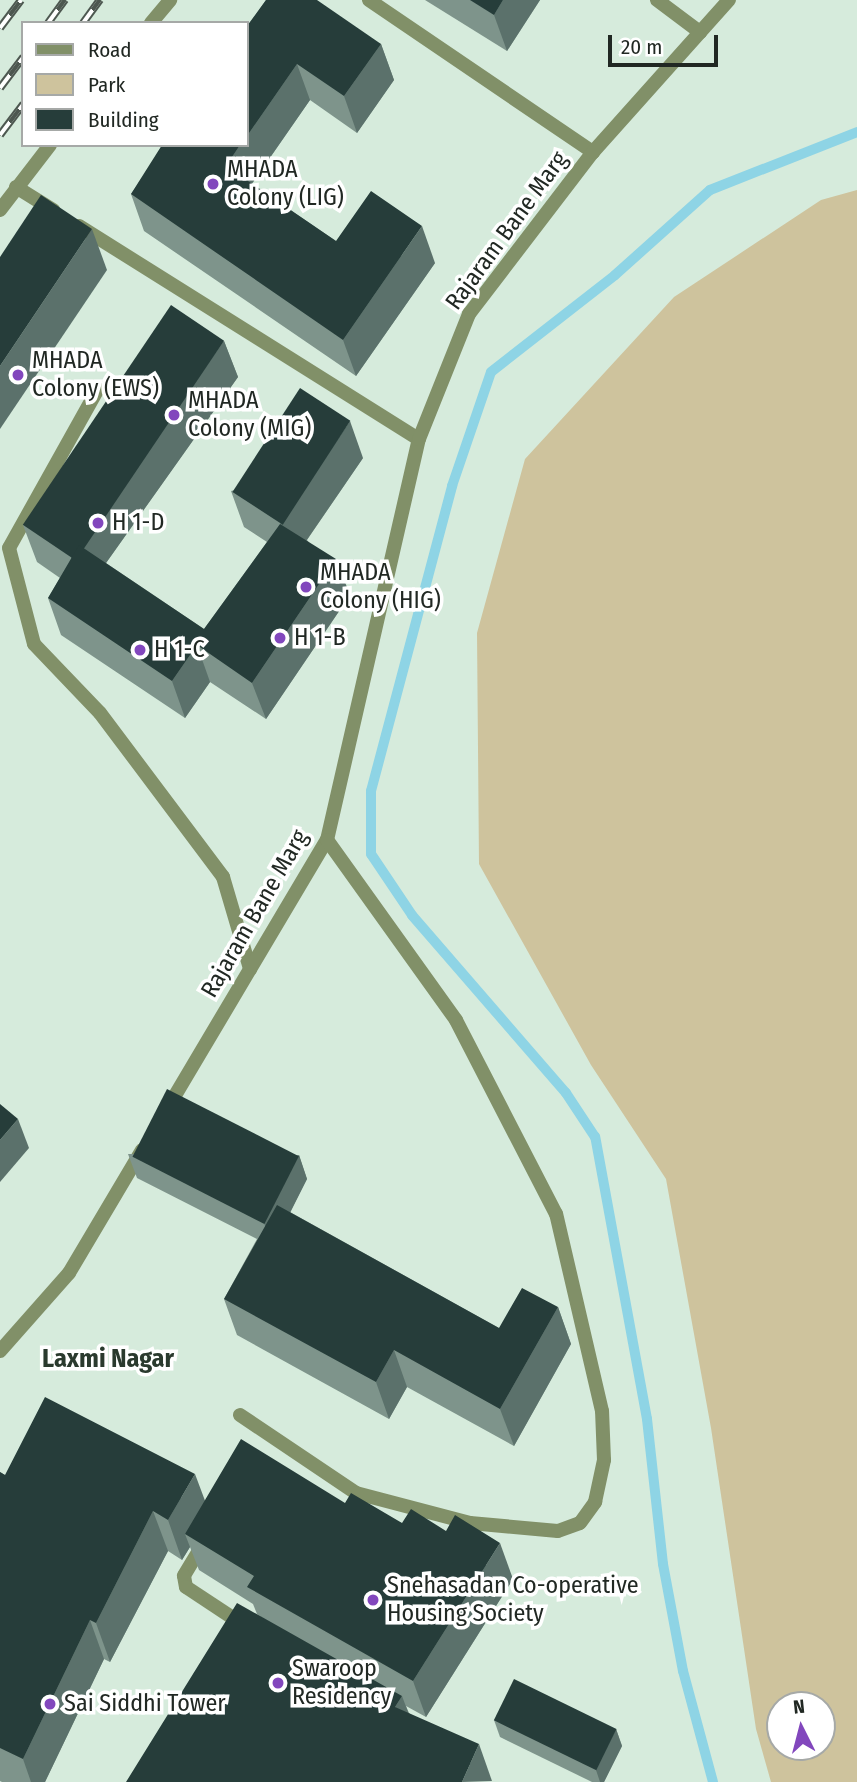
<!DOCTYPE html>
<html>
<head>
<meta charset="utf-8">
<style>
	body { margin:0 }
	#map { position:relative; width:857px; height:1782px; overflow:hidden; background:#d6ebdc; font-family:"Fira Sans Condensed",sans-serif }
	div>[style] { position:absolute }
	.green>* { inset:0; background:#cec39d }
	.stream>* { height:10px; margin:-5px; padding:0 5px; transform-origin:5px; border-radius:5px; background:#8ed4e5 }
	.lane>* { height:14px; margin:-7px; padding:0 7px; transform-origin:7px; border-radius:7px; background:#819068 }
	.street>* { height:14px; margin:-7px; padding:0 7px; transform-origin:7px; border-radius:7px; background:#819068 }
	.rail>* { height:8px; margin-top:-4px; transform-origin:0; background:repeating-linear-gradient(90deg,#fff 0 16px,#4d5750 0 32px); box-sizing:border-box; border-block:2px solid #4d5750 }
	.wall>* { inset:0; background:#7e948b }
	.shaded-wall>* { inset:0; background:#5b716b }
	.building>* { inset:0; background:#263d3a; transform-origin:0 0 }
	.dots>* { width:19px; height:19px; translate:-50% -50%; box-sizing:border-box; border:4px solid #fff; border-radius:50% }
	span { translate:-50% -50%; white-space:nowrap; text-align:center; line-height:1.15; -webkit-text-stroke:7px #fff; paint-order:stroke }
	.poi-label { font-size:24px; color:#212823 }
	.left { translate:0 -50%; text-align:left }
	.street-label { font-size:24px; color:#212823 }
	.neighbourhood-label { font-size:26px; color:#2a3a2e; font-weight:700 }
	.legend { position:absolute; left:21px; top:21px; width:228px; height:126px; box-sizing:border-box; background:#fff; border:2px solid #a6a9a7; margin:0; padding:9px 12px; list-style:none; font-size:21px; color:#212823 }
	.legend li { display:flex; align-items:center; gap:14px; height:35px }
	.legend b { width:35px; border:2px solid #a6a9a7 }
	.north { position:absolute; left:766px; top:1691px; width:70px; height:70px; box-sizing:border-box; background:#fff; border:2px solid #a6a9a7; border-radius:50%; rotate:354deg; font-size:19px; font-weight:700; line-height:28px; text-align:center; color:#212823 }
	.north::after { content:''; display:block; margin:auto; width:24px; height:32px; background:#8247bd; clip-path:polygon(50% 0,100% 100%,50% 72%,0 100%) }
	.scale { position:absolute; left:608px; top:35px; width:110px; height:32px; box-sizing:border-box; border:4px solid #212823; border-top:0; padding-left:9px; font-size:21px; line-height:24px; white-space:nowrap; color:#212823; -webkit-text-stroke:5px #fff; paint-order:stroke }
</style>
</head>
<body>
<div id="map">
	<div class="green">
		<i style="clip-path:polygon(evenodd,857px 190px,857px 1782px,771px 1782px,756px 1729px,711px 1428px,666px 1179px,591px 1065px,479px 864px,477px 633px,525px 459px,674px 297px,821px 200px,857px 190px,780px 1705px,822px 1705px,822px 1747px,780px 1747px,780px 1705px)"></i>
	</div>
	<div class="stream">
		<i style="left:713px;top:1782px;width:115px;rotate:-105.1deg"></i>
		<i style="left:683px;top:1671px;width:109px;rotate:-100.6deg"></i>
		<i style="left:663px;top:1564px;width:146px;rotate:-96.3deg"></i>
		<i style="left:647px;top:1419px;width:287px;rotate:-100.4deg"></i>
		<i style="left:595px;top:1137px;width:53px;rotate:-123.4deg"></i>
		<i style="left:566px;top:1093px;width:235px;rotate:-130.9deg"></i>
		<i style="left:412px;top:915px;width:73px;rotate:-123.9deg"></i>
		<i style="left:371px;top:854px;width:63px;rotate:-90deg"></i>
		<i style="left:371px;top:791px;width:316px;rotate:-75.1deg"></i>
		<i style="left:452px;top:486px;width:120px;rotate:-71.1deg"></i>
		<i style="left:491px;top:372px;width:157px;rotate:-38deg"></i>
		<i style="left:615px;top:275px;width:127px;rotate:-41.8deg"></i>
		<i style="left:710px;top:190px;width:158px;rotate:-21.5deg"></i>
	</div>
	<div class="lane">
		<i style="left:369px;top:0;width:271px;rotate:34.2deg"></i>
	</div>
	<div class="street">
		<i style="left:657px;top:0;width:54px;rotate:36.7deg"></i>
		<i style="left:151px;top:23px;width:30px;rotate:-50deg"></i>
		<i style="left:16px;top:187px;width:44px;rotate:31.9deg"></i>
		<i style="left:0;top:210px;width:82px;rotate:-52.4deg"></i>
		<i style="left:79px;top:226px;width:401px;rotate:32.1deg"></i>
		<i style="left:99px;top:387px;width:184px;rotate:119.2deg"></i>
		<i style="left:9px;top:548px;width:99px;rotate:75.4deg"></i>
		<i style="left:34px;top:644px;width:95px;rotate:46.3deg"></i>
		<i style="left:100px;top:713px;width:205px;rotate:53.1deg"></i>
		<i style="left:223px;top:877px;width:96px;rotate:73.6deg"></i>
		<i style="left:167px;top:1109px;width:313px;rotate:-59.3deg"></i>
		<i style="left:327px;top:840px;width:411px;rotate:-77.1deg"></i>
		<i style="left:419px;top:439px;width:135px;rotate:-68.2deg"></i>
		<i style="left:469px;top:314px;width:204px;rotate:-52.6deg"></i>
		<i style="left:593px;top:152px;width:204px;rotate:-48.2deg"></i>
		<i style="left:0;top:1351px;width:104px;rotate:-48.5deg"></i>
		<i style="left:69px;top:1273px;width:143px;rotate:-59.3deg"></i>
		<i style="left:240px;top:1415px;width:140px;rotate:33.9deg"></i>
		<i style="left:356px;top:1493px;width:118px;rotate:14.7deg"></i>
		<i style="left:470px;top:1523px;width:88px;rotate:5.2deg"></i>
		<i style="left:558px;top:1531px;width:23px;rotate:-20deg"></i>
		<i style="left:580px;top:1523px;width:26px;rotate:-54deg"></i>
		<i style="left:595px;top:1502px;width:43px;rotate:-77.9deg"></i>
		<i style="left:604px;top:1460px;width:49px;rotate:-92.3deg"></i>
		<i style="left:602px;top:1411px;width:202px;rotate:-103.1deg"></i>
		<i style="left:556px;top:1214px;width:218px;rotate:-117.3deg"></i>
		<i style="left:456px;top:1020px;width:221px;rotate:-125.6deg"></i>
		<i style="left:203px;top:1544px;width:37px;rotate:121deg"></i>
		<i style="left:184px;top:1576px;width:11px;rotate:80deg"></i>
		<i style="left:186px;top:1587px;width:71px;rotate:33.5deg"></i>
	</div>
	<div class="rail">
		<i style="left:48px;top:23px;width:29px;rotate:-54deg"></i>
		<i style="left:83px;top:23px;width:29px;rotate:-54deg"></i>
		<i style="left:0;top:28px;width:35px;rotate:-53deg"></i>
		<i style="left:0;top:88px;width:39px;rotate:-53deg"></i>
		<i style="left:0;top:135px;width:39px;rotate:-53deg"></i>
	</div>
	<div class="wall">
		<i style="clip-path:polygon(266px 0,381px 44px,394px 80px,357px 133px,310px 100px,252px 184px,336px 241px,435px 263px,356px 376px,144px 231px,131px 194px)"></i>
		<i style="clip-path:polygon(425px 0,540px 0,507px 51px)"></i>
		<i style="clip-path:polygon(224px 341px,238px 377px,106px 563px,204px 629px,267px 542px,244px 527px,231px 491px,363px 458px,307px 540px,350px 595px,266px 719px,210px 682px,185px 718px,61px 635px,48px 598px,60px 578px,37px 562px,23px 525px)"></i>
		<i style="clip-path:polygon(128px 1154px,299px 1155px,307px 1179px,290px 1212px,499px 1328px,558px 1307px,571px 1344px,514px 1446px,407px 1387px,389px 1419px,237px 1335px,224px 1299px,257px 1239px,137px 1178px)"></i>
		<i style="clip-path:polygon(0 1472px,5px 1475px,205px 1501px,345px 1503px,402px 1523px,513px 1579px,426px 1717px,406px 1706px,409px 1713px,492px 1781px,257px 1614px,253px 1604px,199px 1570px,190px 1547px,182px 1560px,168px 1551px,110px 1662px,104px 1659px,45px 1782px,2px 1782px,0 1781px)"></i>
		<i style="clip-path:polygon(494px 1720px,616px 1729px,622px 1746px,604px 1782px,592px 1782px,500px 1737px)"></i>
	</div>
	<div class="shaded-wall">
		<i style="clip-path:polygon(503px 0,540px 0,507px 51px,494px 15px)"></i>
		<i style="clip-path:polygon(381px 44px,394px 80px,357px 133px,344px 96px)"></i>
		<i style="clip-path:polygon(297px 64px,310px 100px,239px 202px,226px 166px,240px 145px,247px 145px,247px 136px)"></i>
		<i style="clip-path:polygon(422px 226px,435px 263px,356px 376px,343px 340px)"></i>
		<i style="clip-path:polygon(92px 229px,107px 270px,0 429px,0 366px)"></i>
		<i style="clip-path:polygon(224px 341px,238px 377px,84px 594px,71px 557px)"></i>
		<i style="clip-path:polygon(350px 421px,363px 458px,293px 560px,280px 524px)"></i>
		<i style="clip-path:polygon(336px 559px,350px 595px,266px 719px,252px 683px)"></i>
		<i style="clip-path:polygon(197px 645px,210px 682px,185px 718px,172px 681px)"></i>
		<i style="clip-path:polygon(18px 1119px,29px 1148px,0 1182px,0 1140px)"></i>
		<i style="clip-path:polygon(299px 1155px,307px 1179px,273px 1247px,264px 1223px)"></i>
		<i style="clip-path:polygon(558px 1307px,571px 1344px,514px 1446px,500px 1409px)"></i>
		<i style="clip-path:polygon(394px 1350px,407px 1387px,389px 1419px,376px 1382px)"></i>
		<i style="clip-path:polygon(195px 1474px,210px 1514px,185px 1534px,190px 1547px,182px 1560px,168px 1520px)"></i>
		<i style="clip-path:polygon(153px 1511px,168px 1551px,110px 1662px,96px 1623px)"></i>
		<i style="clip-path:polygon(500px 1543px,513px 1579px,426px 1717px,413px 1681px)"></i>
		<i style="clip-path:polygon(90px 1620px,104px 1659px,45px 1782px,31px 1782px,23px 1759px)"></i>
		<i style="clip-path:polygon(402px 1696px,416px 1733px,395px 1707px)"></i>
		<i style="clip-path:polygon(616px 1729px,622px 1746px,604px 1782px,600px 1782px,596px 1770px)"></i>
		<i style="clip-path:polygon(479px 1744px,492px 1781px,462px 1782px)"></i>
	</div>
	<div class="building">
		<i style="clip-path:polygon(266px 0,317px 0,381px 44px,344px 96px,297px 64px,247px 136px,247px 26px)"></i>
		<i style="clip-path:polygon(470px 0,503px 0,494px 15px)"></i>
		<i style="clip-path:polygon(162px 145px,240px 145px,226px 166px,336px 241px,371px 191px,422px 226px,343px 340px,131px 194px)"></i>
		<i style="clip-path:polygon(41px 195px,92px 229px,0 366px,0 257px)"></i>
		<i style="left:171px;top:305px;width:64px;height:265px;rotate:34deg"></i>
		<i style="left:300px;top:388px;width:60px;height:124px;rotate:33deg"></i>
		<i style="clip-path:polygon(280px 524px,336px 559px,252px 683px,197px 645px,172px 681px,48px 598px,79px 545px,204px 629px)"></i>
		<i style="left:167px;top:1089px;width:148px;height:76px;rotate:27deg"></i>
		<i style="clip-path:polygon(0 1104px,18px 1119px,0 1140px)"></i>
		<i style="clip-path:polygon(277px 1205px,499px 1328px,522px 1288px,558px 1307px,500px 1409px,394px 1350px,376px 1382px,224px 1299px)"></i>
		<i style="clip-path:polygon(45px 1397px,195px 1474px,168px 1520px,153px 1511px,96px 1623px,90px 1620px,23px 1759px,0 1748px,0 1472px,5px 1475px)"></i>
		<i style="clip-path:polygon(241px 1439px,345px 1503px,351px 1493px,402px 1523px,411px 1509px,446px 1531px,455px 1515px,500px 1543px,413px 1681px,247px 1587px,254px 1576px,185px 1534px)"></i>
		<i style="clip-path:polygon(237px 1603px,402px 1696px,395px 1707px,479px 1744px,462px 1782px,126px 1782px)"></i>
		<i style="left:514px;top:1679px;width:114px;height:46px;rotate:26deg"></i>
	</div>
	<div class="dots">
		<i style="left:213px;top:184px;background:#8247bd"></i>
		<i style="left:18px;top:375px;background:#8247bd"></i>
		<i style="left:174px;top:415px;background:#8247bd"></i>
		<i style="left:98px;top:523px;background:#8247bd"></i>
		<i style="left:306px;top:587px;background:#8247bd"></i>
		<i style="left:280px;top:638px;background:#8247bd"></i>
		<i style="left:140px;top:650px;background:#8247bd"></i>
		<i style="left:373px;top:1600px;background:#8247bd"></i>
		<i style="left:278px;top:1683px;background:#8247bd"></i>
		<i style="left:50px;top:1704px;background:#8247bd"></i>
	</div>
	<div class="poi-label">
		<span class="left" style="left:227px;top:184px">MHADA<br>Colony (LIG)</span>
		<span class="left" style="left:32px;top:375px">MHADA<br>Colony (EWS)</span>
		<span class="left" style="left:188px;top:415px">MHADA<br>Colony (MIG)</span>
		<span class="left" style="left:112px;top:523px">H 1-D</span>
		<span class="left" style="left:320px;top:587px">MHADA<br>Colony (HIG)</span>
		<span class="left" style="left:294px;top:638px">H 1-B</span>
		<span class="left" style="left:154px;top:650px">H 1-C</span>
		<span class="left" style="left:387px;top:1600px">Snehasadan Co-operative<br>Housing Society</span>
		<span class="left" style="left:292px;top:1683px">Swaroop<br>Residency</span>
		<span class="left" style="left:64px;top:1704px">Sai Siddhi Tower</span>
	</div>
	<div class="street-label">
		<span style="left:507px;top:231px;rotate:-54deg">Rajaram Bane Marg</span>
		<span style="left:255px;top:914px;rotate:-60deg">Rajaram Bane Marg</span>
	</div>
	<div class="neighbourhood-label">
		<span style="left:108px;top:1359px">Laxmi Nagar</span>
	</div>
	<ul class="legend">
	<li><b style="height:9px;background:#819068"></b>Road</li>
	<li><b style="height:19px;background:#cec39d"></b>Park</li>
	<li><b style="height:19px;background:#263d3a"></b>Building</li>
	</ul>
	<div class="north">N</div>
	<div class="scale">20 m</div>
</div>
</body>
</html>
